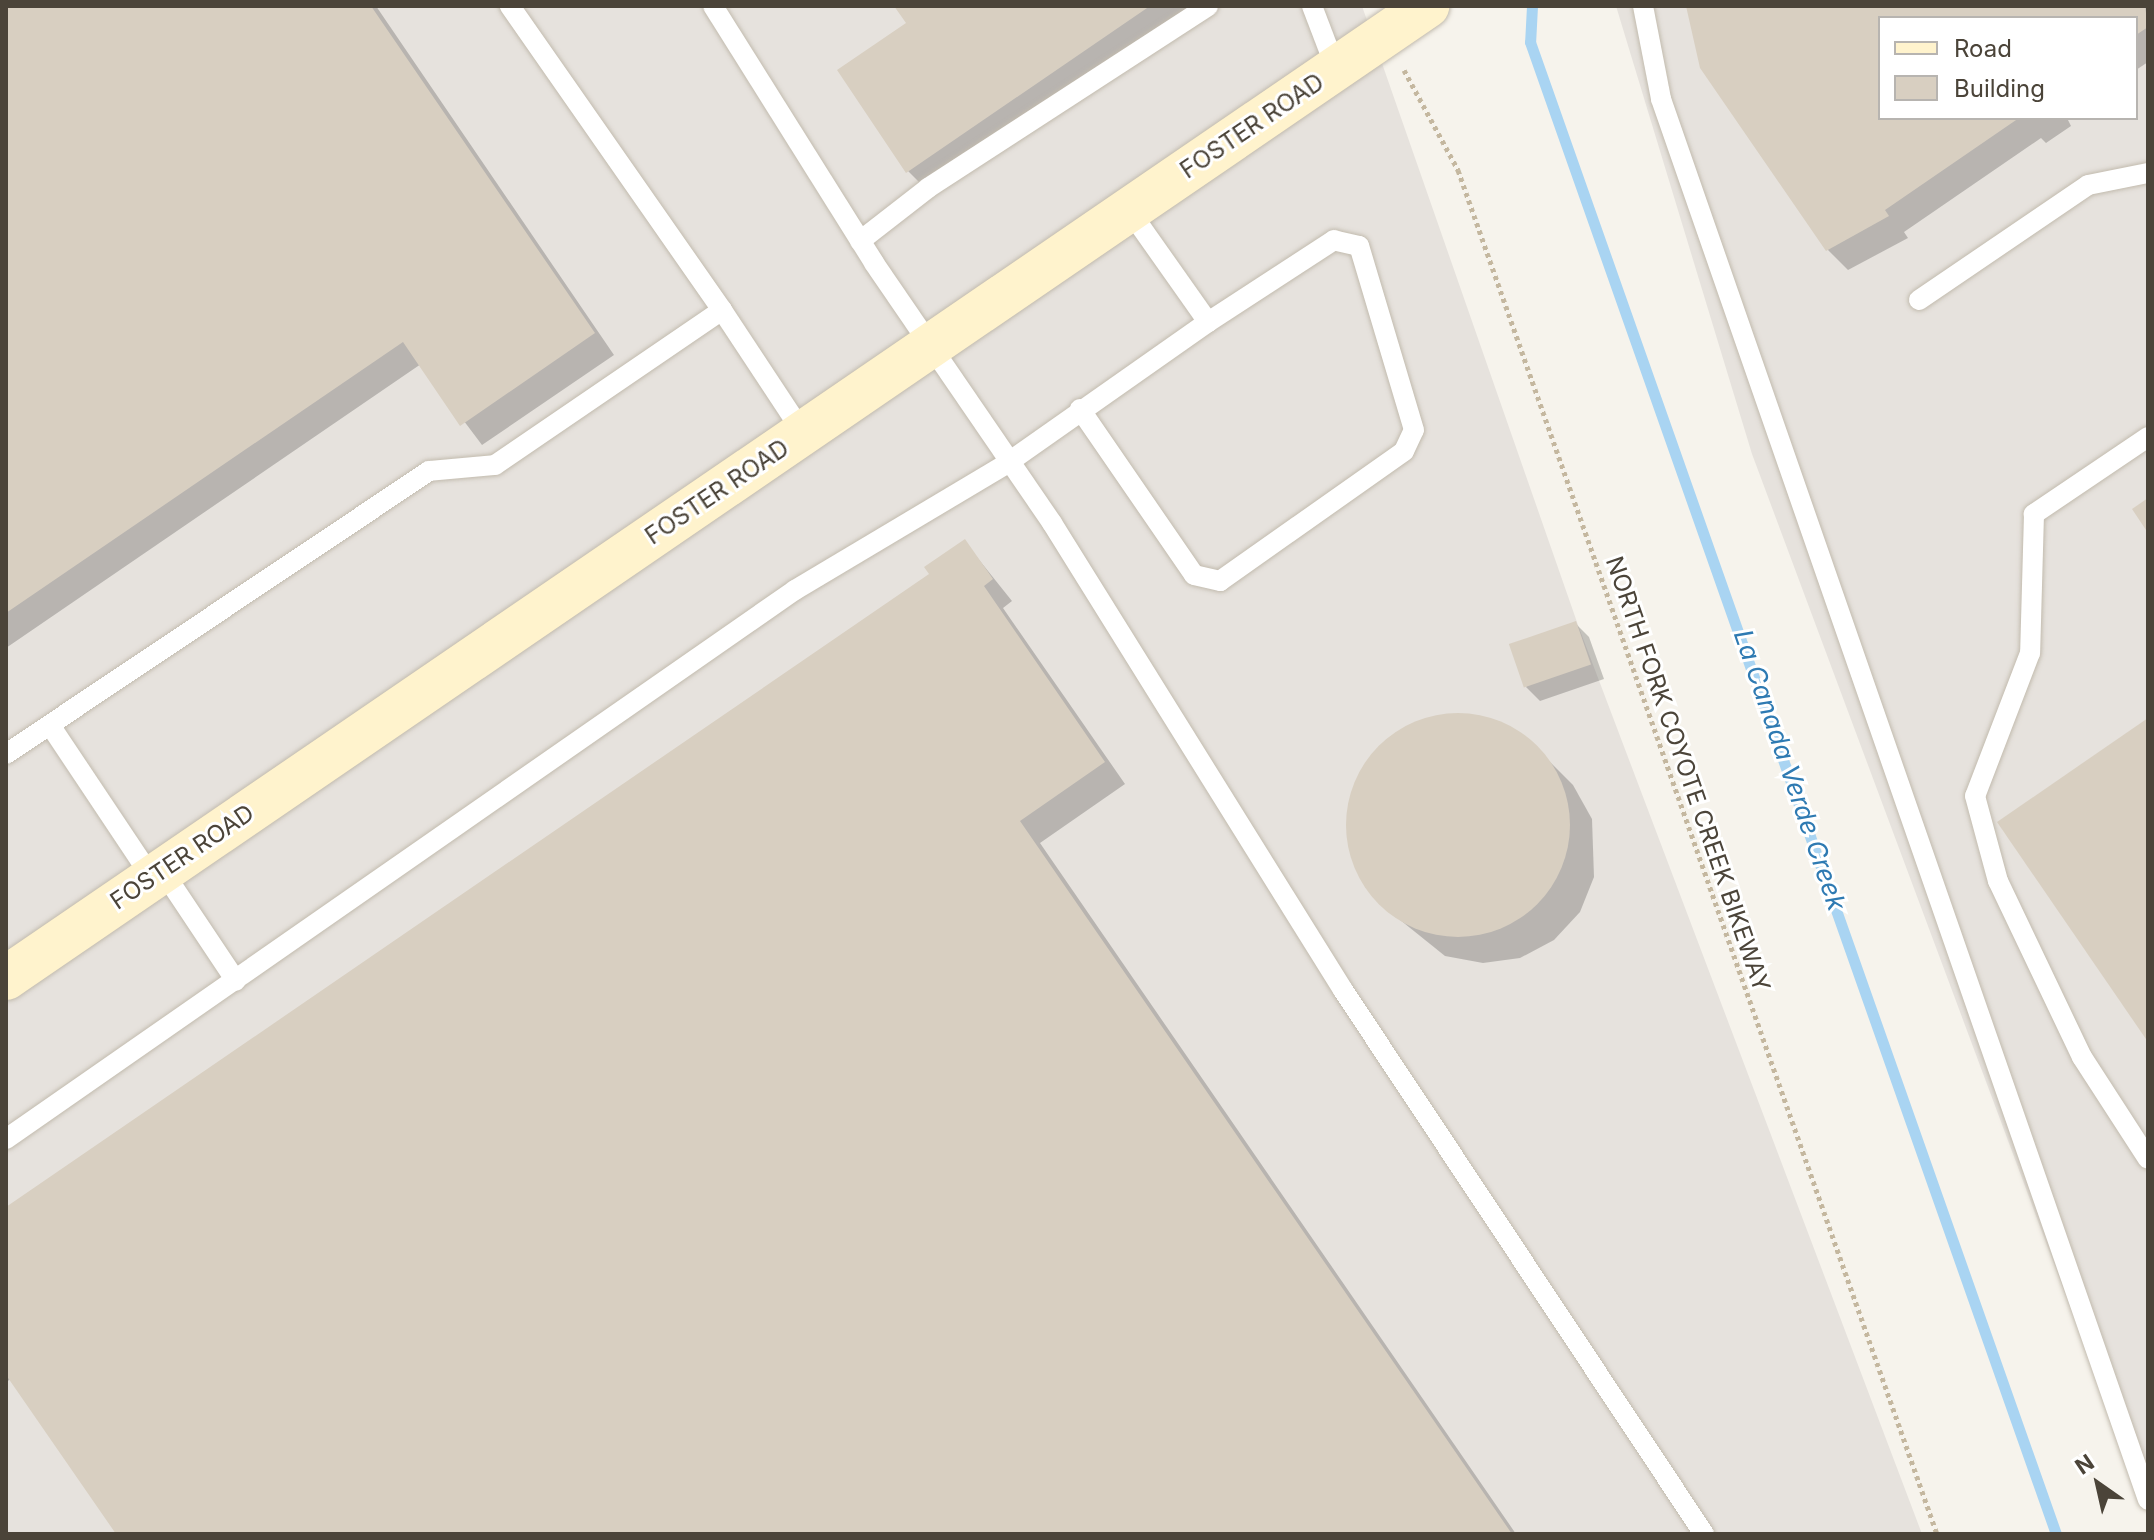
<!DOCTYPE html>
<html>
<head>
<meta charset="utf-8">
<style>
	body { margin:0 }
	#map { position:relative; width:2154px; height:1540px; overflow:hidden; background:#f6f3ec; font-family:Inter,sans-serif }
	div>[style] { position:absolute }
	.industrial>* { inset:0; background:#e6e2dd }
	.shadow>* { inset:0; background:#0003 }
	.stream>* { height:11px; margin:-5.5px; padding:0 5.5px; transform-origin:5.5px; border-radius:5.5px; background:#a9d4f2 }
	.building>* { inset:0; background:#d8cfc1; transform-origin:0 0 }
	.round { border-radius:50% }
	.path>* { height:5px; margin-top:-2.5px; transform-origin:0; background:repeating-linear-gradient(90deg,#c4b79f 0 4px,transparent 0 8px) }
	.roads { filter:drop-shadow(0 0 2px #c2bbae) drop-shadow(0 0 2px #c2bbae) }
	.lane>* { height:20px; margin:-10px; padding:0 10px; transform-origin:10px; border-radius:10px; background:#fff }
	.secondary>* { height:44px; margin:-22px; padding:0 22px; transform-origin:22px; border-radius:22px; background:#fff3cd }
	span { translate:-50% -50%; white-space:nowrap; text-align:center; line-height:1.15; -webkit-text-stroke:6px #fff; paint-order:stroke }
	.street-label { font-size:24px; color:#4b4439 }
	.water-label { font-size:26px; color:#2e7ab2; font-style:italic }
	.frame { position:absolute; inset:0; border:8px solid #4b4439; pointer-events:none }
	.legend { position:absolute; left:1878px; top:16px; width:260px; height:104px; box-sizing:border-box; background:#fff; border:2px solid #b7b4b0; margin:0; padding:10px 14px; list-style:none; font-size:24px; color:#4b4439 }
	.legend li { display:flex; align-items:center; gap:16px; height:40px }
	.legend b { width:40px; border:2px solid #b7b4b0 }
	.north { position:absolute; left:2058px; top:1444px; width:80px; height:80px; -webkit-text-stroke:6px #fff; paint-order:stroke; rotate:326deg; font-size:22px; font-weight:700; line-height:32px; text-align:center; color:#4b4439 }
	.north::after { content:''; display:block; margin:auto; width:28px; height:36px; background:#4b4439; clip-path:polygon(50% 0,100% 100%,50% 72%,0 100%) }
</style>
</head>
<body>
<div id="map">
	<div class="industrial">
		<i style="clip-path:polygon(6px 6px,1362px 6px,1578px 625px,1922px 1534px,6px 1534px)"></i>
		<i style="clip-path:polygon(evenodd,1616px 6px,2148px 6px,2148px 1516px,1752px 454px,1616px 6px,1880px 18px,2136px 18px,2136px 118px,1880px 118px,1880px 18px)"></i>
	</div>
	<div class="shadow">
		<i style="clip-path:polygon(6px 6px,376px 6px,614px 355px,482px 445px,421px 364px,6px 648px)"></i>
		<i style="clip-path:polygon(896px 6px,1201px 6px,929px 192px,908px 171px,908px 24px)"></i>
		<i style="clip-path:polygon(1688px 6px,2148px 6px,2148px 62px,2136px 70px,2136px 18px,1880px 18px,1880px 118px,2067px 118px,2071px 126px,2046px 143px,2041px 138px,1904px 232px,1908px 238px,1848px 270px,1828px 250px)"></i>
		<i style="clip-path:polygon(964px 541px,1012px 601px,1003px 608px,1125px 784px,1040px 843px,1516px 1534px,118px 1534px,11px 1379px,6px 1382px,6px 1209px,932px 575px)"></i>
		<i style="clip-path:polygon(1575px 623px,1589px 637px,1604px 679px,1540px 701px,1526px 687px)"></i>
		<i style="clip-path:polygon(1462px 714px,1499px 722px,1545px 757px,1573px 785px,1592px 819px,1594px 877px,1580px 912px,1554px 940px,1520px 958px,1483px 963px,1445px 956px,1384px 907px,1353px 859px,1350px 801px,1364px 766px,1390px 737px,1424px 719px)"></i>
	</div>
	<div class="stream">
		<i style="left:1532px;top:6px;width:36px;rotate:93deg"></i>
		<i style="left:1530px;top:42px;width:1582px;rotate:70.58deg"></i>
	</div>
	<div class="building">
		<i style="clip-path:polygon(6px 6px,371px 6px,595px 333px,460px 426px,403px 342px,6px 613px)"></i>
		<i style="clip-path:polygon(894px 6px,1150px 6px,906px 173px,837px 70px,906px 23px)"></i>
		<i style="clip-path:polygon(1686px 6px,2145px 6px,2148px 27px,2136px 35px,2136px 18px,1880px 18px,1880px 118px,2019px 118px,1885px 210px,1889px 216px,1826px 251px,1700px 68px)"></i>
		<i style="clip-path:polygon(2148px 498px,2148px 533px,2132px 509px)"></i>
		<i style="clip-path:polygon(965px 539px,993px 579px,984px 586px,1105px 762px,1020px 821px,1512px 1534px,116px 1534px,6px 1375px,6px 1207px,929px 574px,924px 567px)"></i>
		<i style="left:1576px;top:621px;width:46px;height:71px;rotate:71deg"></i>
		<i class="round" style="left:1346px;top:713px;width:224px;height:224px"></i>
		<i style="clip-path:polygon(2148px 718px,2148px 1042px,1997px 822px)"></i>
	</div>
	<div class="path">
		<i style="left:1404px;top:70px;width:114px;rotate:61.6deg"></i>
		<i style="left:1458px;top:170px;width:1446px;rotate:70.65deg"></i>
	</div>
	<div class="roads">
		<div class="lane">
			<i style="left:713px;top:6px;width:303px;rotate:57.9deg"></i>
			<i style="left:874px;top:263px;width:315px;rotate:55.6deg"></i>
			<i style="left:1052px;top:523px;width:550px;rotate:58.07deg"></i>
			<i style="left:1343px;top:990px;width:653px;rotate:56.43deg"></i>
			<i style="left:1312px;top:6px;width:67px;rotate:69.1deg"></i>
			<i style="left:1643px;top:6px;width:95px;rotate:79deg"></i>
			<i style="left:1661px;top:99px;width:1483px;rotate:70.83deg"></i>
			<i style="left:860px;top:241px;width:86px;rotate:-37.9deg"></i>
			<i style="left:928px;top:188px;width:334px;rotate:-33deg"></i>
			<i style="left:1919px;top:300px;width:204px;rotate:-34.2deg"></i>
			<i style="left:2088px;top:185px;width:61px;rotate:-11.3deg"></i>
			<i style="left:722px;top:310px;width:147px;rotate:56.6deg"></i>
			<i style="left:1080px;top:409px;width:201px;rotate:55.5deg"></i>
			<i style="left:1194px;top:575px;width:27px;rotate:13deg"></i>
			<i style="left:1220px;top:581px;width:225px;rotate:-35.2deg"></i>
			<i style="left:1404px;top:451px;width:23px;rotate:-65deg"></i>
			<i style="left:1414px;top:430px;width:192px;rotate:-106.6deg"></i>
			<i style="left:1359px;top:246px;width:26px;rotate:-167deg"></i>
			<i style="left:1334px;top:240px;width:150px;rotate:146.9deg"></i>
			<i style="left:2148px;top:437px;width:138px;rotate:146deg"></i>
			<i style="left:2034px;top:514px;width:139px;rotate:91.6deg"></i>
			<i style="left:2030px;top:653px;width:153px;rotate:111deg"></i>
			<i style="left:1975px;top:796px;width:88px;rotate:74.9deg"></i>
			<i style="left:1998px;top:881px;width:195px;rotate:64.5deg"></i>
			<i style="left:2082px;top:1057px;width:121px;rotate:57.1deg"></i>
			<i style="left:50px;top:725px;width:184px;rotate:56.3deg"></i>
			<i style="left:6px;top:754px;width:509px;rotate:-33.78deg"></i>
			<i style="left:429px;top:471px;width:66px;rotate:-5.2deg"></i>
			<i style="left:495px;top:465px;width:275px;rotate:-34.3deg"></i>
			<i style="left:722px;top:310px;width:371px;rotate:-124.9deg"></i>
			<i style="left:162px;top:870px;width:133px;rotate:56.3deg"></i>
			<i style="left:6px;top:1139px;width:961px;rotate:-34.83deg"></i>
			<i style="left:795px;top:590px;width:246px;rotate:-30.8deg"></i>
			<i style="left:1006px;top:464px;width:247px;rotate:-35.1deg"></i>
			<i style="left:1208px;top:322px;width:137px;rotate:-125.2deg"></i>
		</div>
		<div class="secondary">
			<i style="left:6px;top:978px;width:1722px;rotate:-34.37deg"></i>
		</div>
	</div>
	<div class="street-label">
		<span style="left:1252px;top:126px;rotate:-34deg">FOSTER ROAD</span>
		<span style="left:717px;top:492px;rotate:-34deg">FOSTER ROAD</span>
		<span style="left:1688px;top:774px;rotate:71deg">NORTH FORK COYOTE CREEK BIKEWAY</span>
		<span style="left:182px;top:857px;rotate:-34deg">FOSTER ROAD</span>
	</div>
	<div class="water-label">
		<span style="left:1790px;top:770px;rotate:71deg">La Canada Verde Creek</span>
	</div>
	<div class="frame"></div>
	<ul class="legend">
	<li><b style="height:10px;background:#fff3cd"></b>Road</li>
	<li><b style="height:22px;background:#d8cfc1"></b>Building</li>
	</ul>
	<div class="north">N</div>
</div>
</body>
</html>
